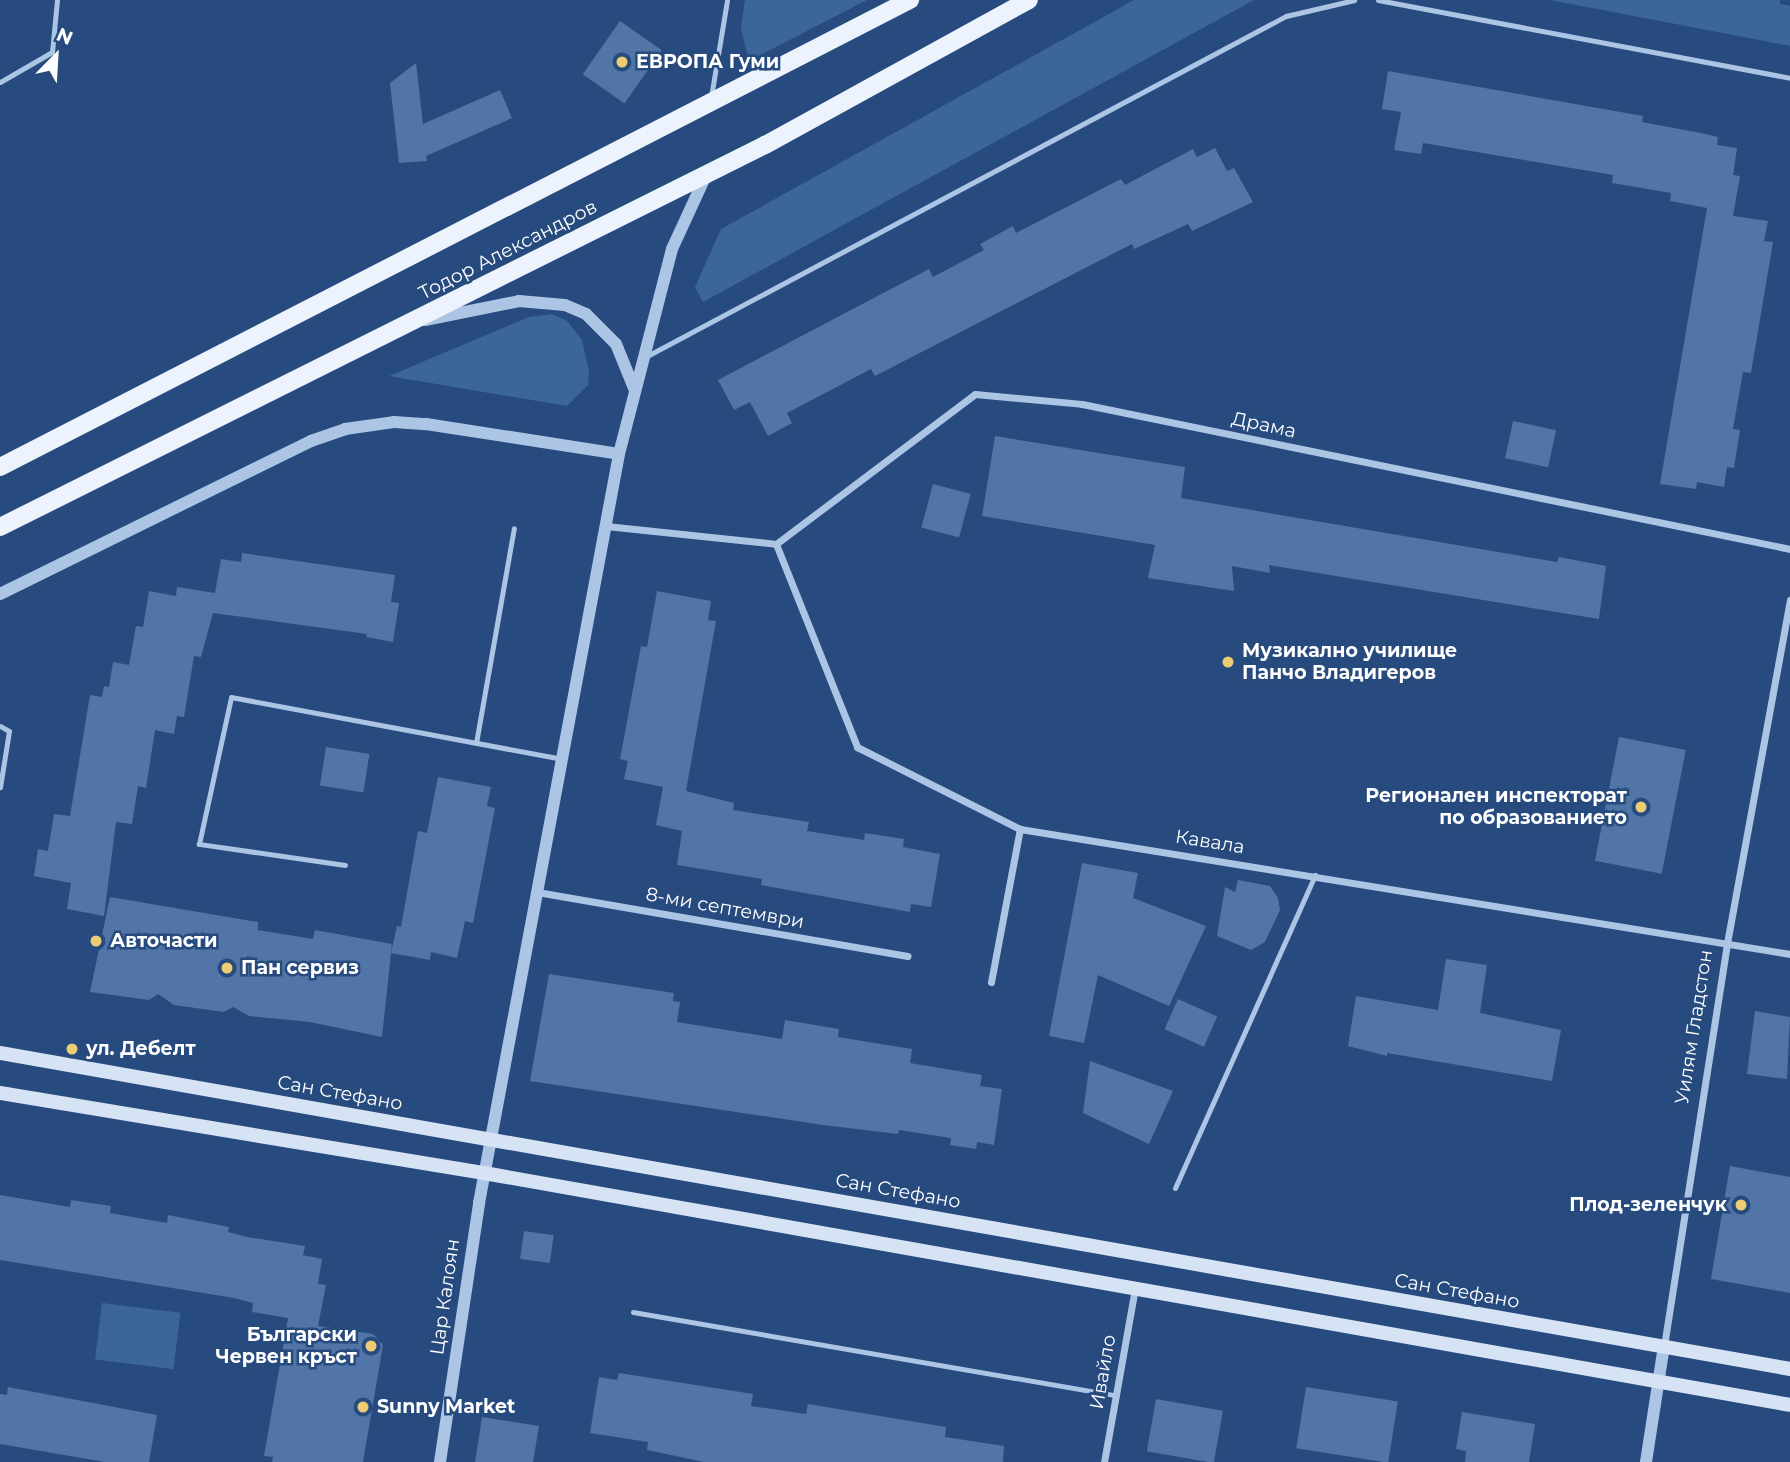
<!DOCTYPE html>
<html>
<head>
<meta charset="utf-8">
<style>
	body { margin:0 }
	#map { position:relative; width:1790px; height:1462px; overflow:hidden; background:#274b7e; font-family:Montserrat,sans-serif }
	div>[style] { position:absolute }
	.green>* { inset:0; background:#3b659b; transform-origin:0 0 }
	.building>* { inset:0; background:#5075a6; transform-origin:0 0 }
	.service>* { height:5px; margin:-2.5px; padding:0 2.5px; transform-origin:2.5px; border-radius:2.5px; background:#adc5e5 }
	.minor>* { height:7px; margin:-3.5px; padding:0 3.5px; transform-origin:3.5px; border-radius:3.5px; background:#adc5e5 }
	.tertiary>* { height:12px; margin:-6px; padding:0 6px; transform-origin:6px; border-radius:6px; background:#adc5e5 }
	.secondary>* { height:14px; margin:-7px; padding:0 7px; transform-origin:7px; border-radius:7px; background:#d6e3f5 }
	.primary>* { height:18px; margin:-9px; padding:0 9px; transform-origin:9px; border-radius:9px; background:#edf3fd }
	.dots>* { width:19px; height:19px; translate:-50% -50%; box-sizing:border-box; border:4px solid #274b7e; border-radius:50% }
	span { translate:-50% -50%; white-space:nowrap; text-align:center; line-height:1.15; -webkit-text-stroke:5px #274b7e; paint-order:stroke }
	.poi-label { font-size:19px; color:#fff; font-weight:700 }
	.left { translate:0 -50%; text-align:left }
	.right { translate:-100% -50%; text-align:right }
	.street-label { font-size:19px; color:#fff }
	.north { position:absolute; left:21px; top:21px; width:70px; height:70px; -webkit-text-stroke:5px #274b7e; paint-order:stroke; rotate:24deg; font-size:19px; font-weight:700; line-height:28px; text-align:center; color:#fff }
	.north::after { content:''; display:block; margin:auto; width:24px; height:32px; background:#fff; clip-path:polygon(50% 0,100% 100%,50% 72%,0 100%) }
</style>
</head>
<body>
<div id="map">
	<div class="green">
		<i style="clip-path:polygon(745px 0,867px 0,749px 61px,741px 29px)"></i>
		<i style="clip-path:polygon(1134px 0,1254px 0,703px 302px,695px 287px,721px 229px)"></i>
		<i style="clip-path:polygon(1550px 0,1780px 0,1780px 4px,1790px 6px,1790px 46px)"></i>
		<i style="clip-path:polygon(552px 314px,567px 321px,582px 340px,589px 372px,588px 385px,567px 406px,389px 376px,529px 317px)"></i>
		<i style="left:102px;top:1303px;width:79px;height:57px;rotate:7deg"></i>
	</div>
	<div class="building">
		<i style="left:620px;top:21px;width:51px;height:65px;rotate:35deg"></i>
		<i style="clip-path:polygon(416px 63px,423px 124px,500px 90px,512px 118px,426px 156px,427px 161px,399px 163px,390px 83px)"></i>
		<i style="clip-path:polygon(1388px 71px,1643px 116px,1642px 122px,1701px 133px,1718px 137px,1717px 145px,1737px 148px,1733px 175px,1740px 176px,1733px 216px,1768px 221px,1764px 241px,1773px 242px,1751px 373px,1743px 372px,1733px 429px,1740px 430px,1734px 468px,1727px 467px,1724px 487px,1697px 482px,1696px 489px,1660px 484px,1707px 208px,1670px 201px,1671px 193px,1612px 183px,1613px 175px,1423px 143px,1421px 154px,1394px 150px,1401px 112px,1382px 109px)"></i>
		<i style="clip-path:polygon(1215px 148px,1227px 171px,1234px 168px,1253px 202px,1192px 231px,1188px 224px,1134px 249px,1132px 244px,875px 376px,871px 369px,787px 413px,792px 423px,768px 436px,750px 402px,734px 410px,718px 380px,929px 269px,933px 277px,984px 250px,980px 244px,1013px 226px,1016px 233px,1121px 179px,1125px 185px,1193px 149px,1197px 157px)"></i>
		<i style="left:1513px;top:421px;width:44px;height:38px;rotate:12deg"></i>
		<i style="clip-path:polygon(995px 436px,1185px 467px,1181px 498px,1557px 562px,1559px 557px,1606px 566px,1599px 619px,1269px 565px,1270px 573px,1232px 566px,1234px 591px,1148px 578px,1155px 545px,982px 516px)"></i>
		<i style="left:933px;top:484px;width:39px;height:45px;rotate:15deg"></i>
		<i style="clip-path:polygon(242px 553px,395px 575px,391px 602px,399px 603px,393px 642px,366px 637px,367px 634px,213px 613px,201px 657px,194px 656px,184px 717px,177px 716px,174px 734px,155px 730px,146px 788px,138px 786px,132px 824px,116px 822px,104px 916px,67px 909px,71px 883px,34px 876px,38px 849px,48px 851px,54px 814px,70px 816px,90px 695px,102px 697px,104px 686px,109px 687px,113px 662px,129px 665px,136px 626px,143px 627px,149px 591px,176px 596px,177px 587px,215px 593px,221px 559px,241px 562px)"></i>
		<i style="clip-path:polygon(657px 591px,711px 601px,708px 620px,716px 621px,686px 791px,734px 803px,733px 810px,809px 822px,807px 831px,864px 840px,865px 833px,904px 839px,903px 847px,940px 854px,931px 907px,911px 904px,910px 912px,761px 885px,762px 879px,677px 865px,682px 831px,656px 825px,663px 787px,624px 779px,628px 761px,620px 759px,641px 646px,647px 647px)"></i>
		<i style="left:1619px;top:737px;width:68px;height:126px;rotate:11deg"></i>
		<i style="left:326px;top:747px;width:44px;height:39px;rotate:9deg"></i>
		<i style="clip-path:polygon(438px 777px,491px 787px,487px 806px,495px 808px,473px 923px,465px 921px,457px 958px,431px 952px,430px 960px,391px 953px,397px 926px,401px 927px,418px 831px,427px 833px)"></i>
		<i style="clip-path:polygon(1082px 863px,1138px 873px,1133px 898px,1206px 926px,1169px 1006px,1098px 975px,1084px 1043px,1049px 1036px)"></i>
		<i style="clip-path:polygon(1238px 880px,1270px 886px,1278px 898px,1280px 910px,1265px 942px,1251px 950px,1217px 936px,1225px 887px,1235px 892px)"></i>
		<i style="clip-path:polygon(110px 897px,258px 922px,258px 930px,313px 939px,315px 930px,392px 944px,382px 1037px,310px 1022px,249px 1016px,233px 1007px,224px 1012px,174px 1005px,158px 994px,149px 1000px,90px 992px)"></i>
		<i style="clip-path:polygon(1446px 959px,1487px 965px,1480px 1013px,1561px 1030px,1552px 1081px,1387px 1053px,1387px 1056px,1348px 1046px,1356px 996px,1438px 1010px)"></i>
		<i style="clip-path:polygon(549px 974px,674px 993px,673px 1001px,680px 1002px,677px 1022px,782px 1039px,785px 1020px,839px 1029px,838px 1037px,912px 1049px,910px 1063px,982px 1075px,980px 1086px,1002px 1089px,994px 1145px,977px 1142px,976px 1149px,950px 1145px,951px 1138px,899px 1130px,898px 1134px,823px 1125px,530px 1081px)"></i>
		<i style="left:1178px;top:999px;width:43px;height:33px;rotate:24deg"></i>
		<i style="clip-path:polygon(1755px 1011px,1790px 1017px,1787px 1079px,1747px 1074px)"></i>
		<i style="clip-path:polygon(1090px 1061px,1173px 1091px,1149px 1144px,1083px 1113px)"></i>
		<i style="clip-path:polygon(1730px 1166px,1790px 1177px,1790px 1293px,1711px 1279px)"></i>
		<i style="clip-path:polygon(0 1195px,70px 1207px,71px 1200px,111px 1206px,110px 1213px,167px 1223px,168px 1215px,229px 1227px,228px 1232px,247px 1237px,305px 1246px,303px 1255px,322px 1259px,318px 1284px,326px 1285px,318px 1326px,373px 1334px,383px 1345px,363px 1462px,272px 1462px,273px 1457px,264px 1456px,288px 1318px,252px 1312px,253px 1303px,234px 1298px,0 1260px)"></i>
		<i style="left:524px;top:1231px;width:30px;height:28px;rotate:8deg"></i>
		<i style="clip-path:polygon(619px 1373px,753px 1394px,751px 1406px,806px 1414px,808px 1404px,946px 1427px,945px 1437px,1004px 1446px,1003px 1462px,704px 1462px,647px 1450px,648px 1442px,590px 1433px,599px 1377px,617px 1380px)"></i>
		<i style="clip-path:polygon(8px 1387px,157px 1415px,149px 1462px,105px 1462px,0 1444px,0 1394px,7px 1395px)"></i>
		<i style="left:1306px;top:1387px;width:93px;height:62px;rotate:9deg"></i>
		<i style="left:1156px;top:1399px;width:68px;height:53px;rotate:10deg"></i>
		<i style="clip-path:polygon(1462px 1412px,1535px 1424px,1529px 1462px,1465px 1462px,1466px 1451px,1456px 1449px)"></i>
		<i style="clip-path:polygon(482px 1417px,539px 1426px,533px 1462px,475px 1462px)"></i>
	</div>
	<div class="service">
		<i style="left:1378px;top:0;width:419px;rotate:10.7deg"></i>
		<i style="left:0;top:82px;width:60px;rotate:-30deg"></i>
		<i style="left:52px;top:52px;width:52px;rotate:-84.5deg"></i>
		<i style="left:711px;top:97px;width:98px;rotate:-80.6deg"></i>
		<i style="left:647px;top:356px;width:724px;rotate:-28.02deg"></i>
		<i style="left:1286px;top:16px;width:70px;rotate:-13.2deg"></i>
		<i style="left:0;top:726px;width:10px;rotate:29deg"></i>
		<i style="left:9px;top:731px;width:57px;rotate:99.1deg"></i>
		<i style="left:476px;top:743px;width:218px;rotate:-80deg"></i>
		<i style="left:345px;top:865px;width:148px;rotate:-171.8deg"></i>
		<i style="left:199px;top:844px;width:150px;rotate:-77.7deg"></i>
		<i style="left:231px;top:697px;width:336px;rotate:10.6deg"></i>
		<i style="left:1175px;top:1188px;width:343px;rotate:-65.9deg"></i>
		<i style="left:633px;top:1312px;width:490px;rotate:9.8deg"></i>
	</div>
	<div class="minor">
		<i style="left:606px;top:526px;width:171px;rotate:6deg"></i>
		<i style="left:776px;top:544px;width:219px;rotate:68.2deg"></i>
		<i style="left:857px;top:747px;width:182px;rotate:26.7deg"></i>
		<i style="left:1020px;top:829px;width:780px;rotate:9.22deg"></i>
		<i style="left:776px;top:544px;width:249px;rotate:-37deg"></i>
		<i style="left:975px;top:394px;width:107px;rotate:5.3deg"></i>
		<i style="left:1082px;top:404px;width:723px;rotate:11.57deg"></i>
		<i style="left:537px;top:892px;width:376px;rotate:9.8deg"></i>
		<i style="left:991px;top:982px;width:156px;rotate:-79.3deg"></i>
		<i style="left:1664px;top:1346px;width:408px;rotate:-81.1deg"></i>
		<i style="left:1727px;top:943px;width:349px;rotate:-79.6deg"></i>
		<i style="left:1104px;top:1462px;width:177px;rotate:-79.9deg"></i>
	</div>
	<div class="tertiary">
		<i style="left:425px;top:320px;width:96px;rotate:-11.4deg"></i>
		<i style="left:519px;top:301px;width:46px;rotate:5deg"></i>
		<i style="left:565px;top:305px;width:23px;rotate:23deg"></i>
		<i style="left:586px;top:314px;width:42px;rotate:45deg"></i>
		<i style="left:616px;top:344px;width:48px;rotate:67.8deg"></i>
		<i style="left:0;top:594px;width:347px;rotate:-26.2deg"></i>
		<i style="left:311px;top:441px;width:36px;rotate:-19deg"></i>
		<i style="left:345px;top:429px;width:49px;rotate:-8.1deg"></i>
		<i style="left:394px;top:422px;width:32px;rotate:4deg"></i>
		<i style="left:426px;top:424px;width:195px;rotate:8.8deg"></i>
		<i style="left:440px;top:1462px;width:262px;rotate:-81.4deg"></i>
		<i style="left:479px;top:1203px;width:762px;rotate:-79.41deg"></i>
		<i style="left:619px;top:454px;width:212px;rotate:-75.5deg"></i>
		<i style="left:672px;top:249px;width:81px;rotate:-65.3deg"></i>
		<i style="left:1646px;top:1462px;width:117px;rotate:-81.2deg"></i>
	</div>
	<div class="secondary">
		<i style="left:0;top:1053px;width:1818px;rotate:10.01deg"></i>
		<i style="left:0;top:1093px;width:491px;rotate:9.4deg"></i>
		<i style="left:484px;top:1173px;width:1326px;rotate:10.07deg"></i>
	</div>
	<div class="primary">
		<i style="left:0;top:467px;width:1023px;rotate:-27.17deg"></i>
		<i style="left:0;top:527px;width:855px;rotate:-26.54deg"></i>
		<i style="left:765px;top:145px;width:301px;rotate:-28.8deg"></i>
	</div>
	<div class="dots">
		<i style="left:622px;top:62px;background:#edcc73"></i>
		<i style="left:1228px;top:662px;background:#edcc73"></i>
		<i style="left:1641px;top:807px;background:#edcc73"></i>
		<i style="left:96px;top:941px;background:#edcc73"></i>
		<i style="left:227px;top:968px;background:#edcc73"></i>
		<i style="left:72px;top:1049px;background:#edcc73"></i>
		<i style="left:1741px;top:1205px;background:#edcc73"></i>
		<i style="left:371px;top:1346px;background:#edcc73"></i>
		<i style="left:363px;top:1407px;background:#edcc73"></i>
	</div>
	<div class="poi-label">
		<span class="left" style="left:636px;top:62px">ЕВРОПА Гуми</span>
		<span class="left" style="left:1242px;top:662px">Музикално училище<br>Панчо Владигеров</span>
		<span class="right" style="left:1627px;top:807px">Регионален инспекторат<br>по образованието</span>
		<span class="left" style="left:110px;top:941px">Авточасти</span>
		<span class="left" style="left:241px;top:968px">Пан сервиз</span>
		<span class="left" style="left:86px;top:1049px">ул. Дебелт</span>
		<span class="right" style="left:1727px;top:1205px">Плод-зеленчук</span>
		<span class="right" style="left:357px;top:1346px">Български<br>Червен кръст</span>
		<span class="left" style="left:377px;top:1407px">Sunny Market</span>
	</div>
	<div class="street-label">
		<span style="left:508px;top:250px;rotate:-27deg">Тодор Александров</span>
		<span style="left:1264px;top:425px;rotate:12deg">Драма</span>
		<span style="left:1210px;top:842px;rotate:9deg">Кавала</span>
		<span style="left:725px;top:908px;rotate:10deg">8-ми септември</span>
		<span style="left:1694px;top:1027px;rotate:-81deg">Уилям Гладстон</span>
		<span style="left:340px;top:1093px;rotate:10deg">Сан Стефано</span>
		<span style="left:898px;top:1191px;rotate:10deg">Сан Стефано</span>
		<span style="left:1457px;top:1291px;rotate:10deg">Сан Стефано</span>
		<span style="left:445px;top:1297px;rotate:-82deg">Цар Калоян</span>
		<span style="left:1103px;top:1372px;rotate:-80deg">Ивайло</span>
	</div>
	<div class="north">N</div>
</div>
</body>
</html>
